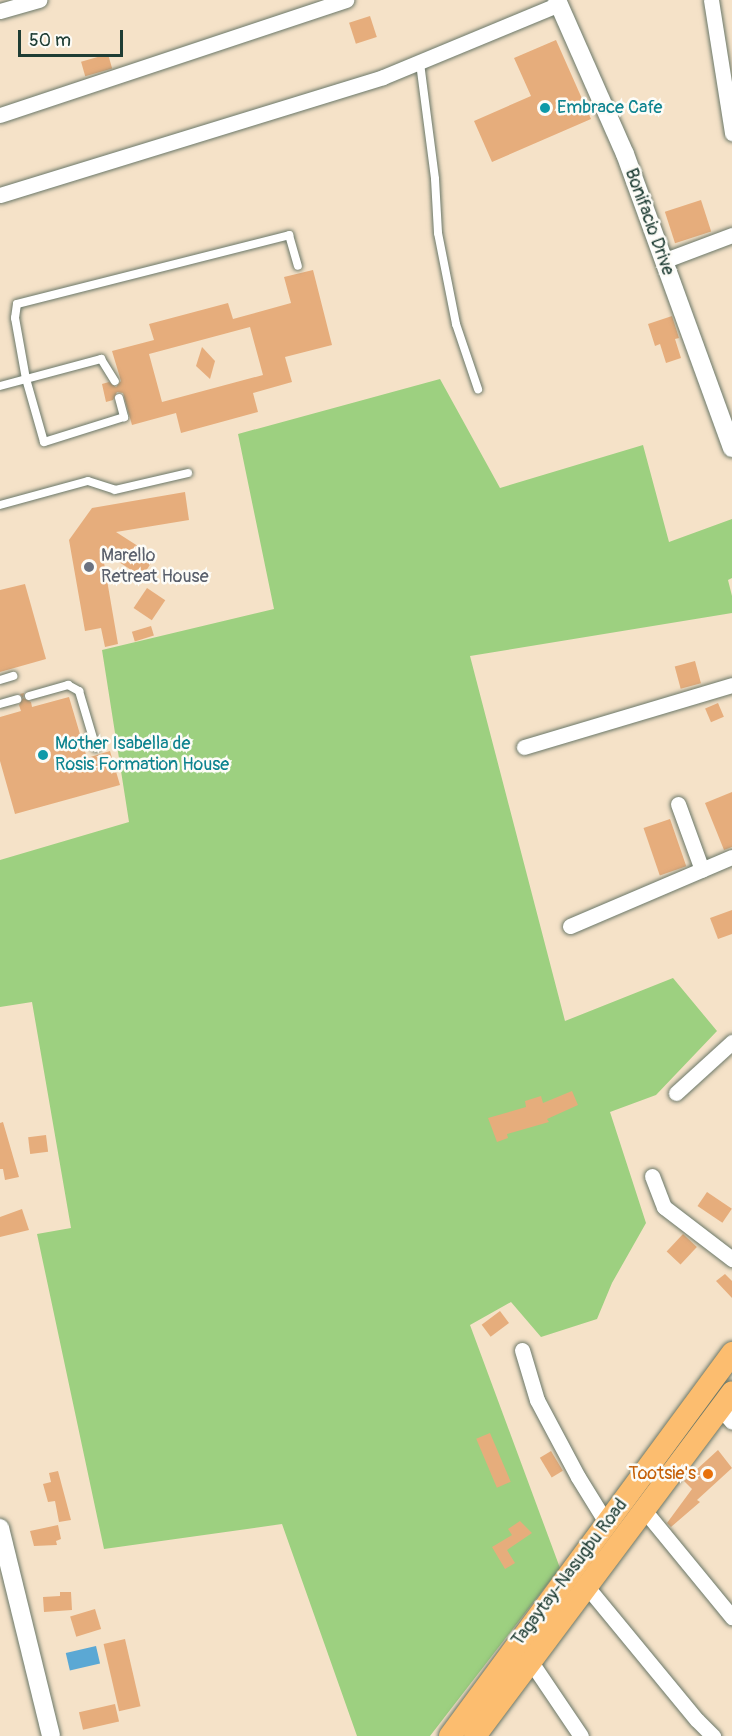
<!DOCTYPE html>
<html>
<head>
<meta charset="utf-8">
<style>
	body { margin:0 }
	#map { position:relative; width:732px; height:1736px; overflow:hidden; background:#f5e2c8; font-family:Pangolin,sans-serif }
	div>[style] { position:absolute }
	.green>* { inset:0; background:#9dd080 }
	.water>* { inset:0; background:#5ba8d4; transform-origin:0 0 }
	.building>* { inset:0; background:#e6ad7c; transform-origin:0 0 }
	.roads { filter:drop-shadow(0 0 2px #6a7768) drop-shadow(0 0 2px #6a7768) }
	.service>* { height:8px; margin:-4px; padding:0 4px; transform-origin:4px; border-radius:4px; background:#fff }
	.minor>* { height:15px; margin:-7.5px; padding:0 7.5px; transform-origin:7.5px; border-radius:7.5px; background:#fff }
	.tertiary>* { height:18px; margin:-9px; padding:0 9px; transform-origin:9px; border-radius:9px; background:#fff }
	.primary>* { height:22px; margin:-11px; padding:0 11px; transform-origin:11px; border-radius:11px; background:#fcbd6f }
	.dots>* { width:16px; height:16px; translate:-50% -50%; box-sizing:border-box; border:3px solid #fdfcf7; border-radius:50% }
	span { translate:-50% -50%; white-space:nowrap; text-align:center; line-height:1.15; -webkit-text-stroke:5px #fdfcf7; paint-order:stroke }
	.culture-label { font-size:18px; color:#0d838f }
	.left { translate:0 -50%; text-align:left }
	.street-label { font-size:18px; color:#1f3d34 }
	.worship-label { font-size:18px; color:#5b616d }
	.food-label { font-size:18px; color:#c56008 }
	.right { translate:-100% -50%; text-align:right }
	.scale { position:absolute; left:18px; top:30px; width:105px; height:27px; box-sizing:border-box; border:3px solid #1f3d34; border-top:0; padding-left:8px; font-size:18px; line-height:21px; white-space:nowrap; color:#1f3d34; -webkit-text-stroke:4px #fdfcf7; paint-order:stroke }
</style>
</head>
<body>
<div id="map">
	<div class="green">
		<i style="clip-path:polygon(440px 379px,500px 488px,643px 445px,669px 542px,732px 519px,732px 578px,728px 580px,732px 596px,732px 613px,470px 656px,565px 1021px,673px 978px,717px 1031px,656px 1095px,610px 1112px,646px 1223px,612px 1283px,597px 1319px,541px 1337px,511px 1302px,470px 1325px,560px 1568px,430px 1736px,357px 1736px,282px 1524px,104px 1549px,37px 1234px,71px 1228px,32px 1002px,0 1007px,0 860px,129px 822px,102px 650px,274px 609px,238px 434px)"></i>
	</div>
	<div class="water">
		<i style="left:96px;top:1646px;width:18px;height:31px;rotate:77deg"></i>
	</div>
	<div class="building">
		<i style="left:370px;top:16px;width:22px;height:22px;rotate:72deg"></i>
		<i style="clip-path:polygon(556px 40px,591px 119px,492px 162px,474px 121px,531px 96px,514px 58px)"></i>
		<i style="left:108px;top:54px;width:15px;height:28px;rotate:74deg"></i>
		<i style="left:701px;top:200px;width:33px;height:38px;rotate:72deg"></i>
		<i style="clip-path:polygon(evenodd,313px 270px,332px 345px,285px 357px,292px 382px,253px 393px,258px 412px,181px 433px,176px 413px,132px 425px,123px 393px,117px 392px,113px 400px,106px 402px,102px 384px,109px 382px,116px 387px,121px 381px,112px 351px,154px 340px,149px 324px,228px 303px,233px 319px,291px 303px,284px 277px,313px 270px,250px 327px,263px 375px,162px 402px,149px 354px,250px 327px)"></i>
		<i style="clip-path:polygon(672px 316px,679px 338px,675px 339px,681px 358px,666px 363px,660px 344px,655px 346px,648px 324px)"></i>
		<i style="clip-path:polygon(202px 347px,215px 361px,210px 379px,196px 366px)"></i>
		<i style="clip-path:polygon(185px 492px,189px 520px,116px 532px,155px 557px,142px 577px,102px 551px,118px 644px,105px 647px,101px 628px,85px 631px,69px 540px,92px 508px)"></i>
		<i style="clip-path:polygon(25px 584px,46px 659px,0 672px,0 590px)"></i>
		<i style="left:147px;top:588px;width:22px;height:24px;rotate:34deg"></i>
		<i style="left:151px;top:626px;width:10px;height:20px;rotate:73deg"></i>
		<i style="left:695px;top:661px;width:23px;height:21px;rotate:75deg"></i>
		<i style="clip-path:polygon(24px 693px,23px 698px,31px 702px,32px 707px,69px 697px,87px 758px,110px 751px,120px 785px,15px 814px,0 761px,0 717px,21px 711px,19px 705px,23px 698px,20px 694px)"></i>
		<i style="left:718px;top:703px;width:15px;height:14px;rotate:67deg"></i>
		<i style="clip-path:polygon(732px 792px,732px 847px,724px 850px,705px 803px)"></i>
		<i style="left:670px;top:819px;width:50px;height:28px;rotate:71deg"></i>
		<i style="clip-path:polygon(732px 910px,732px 934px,718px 939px,710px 918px)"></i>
		<i style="clip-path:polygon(572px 1091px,578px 1105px,547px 1119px,549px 1122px,507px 1134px,508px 1138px,497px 1142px,488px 1118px,526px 1107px,525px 1101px,541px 1096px,543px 1103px)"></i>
		<i style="clip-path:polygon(3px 1122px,19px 1177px,5px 1180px,3px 1169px,0 1169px,0 1123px)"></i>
		<i style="left:46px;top:1135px;width:17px;height:18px;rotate:83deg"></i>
		<i style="left:707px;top:1192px;width:30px;height:17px;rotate:34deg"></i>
		<i style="clip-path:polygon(22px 1209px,29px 1230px,0 1237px,0 1217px)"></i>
		<i style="left:683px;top:1234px;width:19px;height:24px;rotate:43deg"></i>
		<i style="clip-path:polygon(725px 1274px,732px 1281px,732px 1298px,716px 1281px)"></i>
		<i style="left:500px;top:1311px;width:15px;height:23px;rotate:53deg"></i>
		<i style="left:490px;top:1433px;width:53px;height:15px;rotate:67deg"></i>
		<i style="clip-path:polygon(718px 1450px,732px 1468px,697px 1500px,700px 1502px,671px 1527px,667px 1523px,692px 1489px,684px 1481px)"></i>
		<i style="left:551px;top:1451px;width:23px;height:13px;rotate:59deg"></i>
		<i style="clip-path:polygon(58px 1471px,71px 1520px,59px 1522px,55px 1501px,48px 1502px,43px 1484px,51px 1482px,49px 1473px)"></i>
		<i style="clip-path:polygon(520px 1521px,532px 1533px,507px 1550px,515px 1563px,505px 1569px,492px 1547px,512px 1535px,508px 1529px)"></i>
		<i style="clip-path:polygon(58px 1525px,61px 1539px,56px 1541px,57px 1545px,34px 1546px,30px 1531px)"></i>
		<i style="clip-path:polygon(60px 1592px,71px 1592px,72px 1610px,44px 1612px,43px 1597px,60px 1596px)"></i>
		<i style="left:95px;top:1609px;width:21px;height:26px;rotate:73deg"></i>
		<i style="left:125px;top:1639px;width:69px;height:22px;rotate:77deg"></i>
		<i style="left:115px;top:1704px;width:18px;height:37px;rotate:77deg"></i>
	</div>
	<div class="roads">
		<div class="service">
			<i style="left:420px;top:63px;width:117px;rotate:82.6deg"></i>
			<i style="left:435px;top:179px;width:54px;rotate:86.8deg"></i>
			<i style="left:438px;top:233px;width:93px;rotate:78.8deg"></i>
			<i style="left:456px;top:324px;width:69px;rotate:71.3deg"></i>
			<i style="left:0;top:386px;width:105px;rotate:-15deg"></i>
			<i style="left:101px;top:359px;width:26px;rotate:58deg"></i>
			<i style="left:119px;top:398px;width:20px;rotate:75deg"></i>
			<i style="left:124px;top:417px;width:84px;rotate:162.6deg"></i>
			<i style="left:44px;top:442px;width:66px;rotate:-105.9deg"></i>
			<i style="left:26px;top:379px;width:62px;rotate:-100.2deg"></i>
			<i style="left:15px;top:318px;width:14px;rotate:-82deg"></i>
			<i style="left:17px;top:304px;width:281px;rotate:-14.2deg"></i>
			<i style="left:289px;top:235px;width:32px;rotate:74deg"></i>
			<i style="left:0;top:505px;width:91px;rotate:-15.3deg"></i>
			<i style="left:88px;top:481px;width:28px;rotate:18deg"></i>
			<i style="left:115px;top:490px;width:75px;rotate:-13.1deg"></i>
			<i style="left:0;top:680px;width:14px;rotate:-17deg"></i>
			<i style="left:29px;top:696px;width:41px;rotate:-15.8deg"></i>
			<i style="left:68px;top:685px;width:13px;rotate:29deg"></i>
			<i style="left:79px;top:691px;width:59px;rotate:73.4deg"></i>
			<i style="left:0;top:704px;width:18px;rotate:-16deg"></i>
		</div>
		<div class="minor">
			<i style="left:711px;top:0;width:135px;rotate:81deg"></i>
			<i style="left:0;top:11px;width:41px;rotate:-15.8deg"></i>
			<i style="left:0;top:115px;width:365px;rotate:-18.4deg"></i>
			<i style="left:0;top:195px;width:401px;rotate:-17.1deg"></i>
			<i style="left:383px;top:77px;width:191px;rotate:-22.5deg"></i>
			<i style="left:663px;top:261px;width:74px;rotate:-20.6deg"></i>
			<i style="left:524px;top:747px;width:217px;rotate:-16.6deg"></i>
			<i style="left:678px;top:804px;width:70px;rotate:70deg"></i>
			<i style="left:570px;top:926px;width:176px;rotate:-23.1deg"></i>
			<i style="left:676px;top:1093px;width:76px;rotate:-42.3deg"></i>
			<i style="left:652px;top:1176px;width:33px;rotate:69deg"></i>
			<i style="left:664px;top:1207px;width:86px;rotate:37.4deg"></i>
			<i style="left:522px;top:1350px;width:52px;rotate:73.3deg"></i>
			<i style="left:537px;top:1400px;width:87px;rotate:62deg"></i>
			<i style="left:578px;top:1477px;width:55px;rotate:58.3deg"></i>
			<i style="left:720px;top:1408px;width:18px;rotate:49deg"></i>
			<i style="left:644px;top:1510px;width:139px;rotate:50.6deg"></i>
			<i style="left:588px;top:1588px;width:171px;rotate:50.5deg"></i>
			<i style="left:697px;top:1720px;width:23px;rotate:45deg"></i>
			<i style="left:531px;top:1662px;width:89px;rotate:56deg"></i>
		</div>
		<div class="tertiary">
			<i style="left:557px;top:0;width:168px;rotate:66.2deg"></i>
			<i style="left:625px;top:154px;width:313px;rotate:70deg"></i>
			<i style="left:0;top:1528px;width:214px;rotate:76.2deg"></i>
		</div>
		<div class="primary">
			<i style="left:450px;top:1736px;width:476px;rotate:-53.6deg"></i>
			<i style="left:475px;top:1736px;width:429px;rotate:-53.2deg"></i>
		</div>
	</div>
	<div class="dots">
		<i style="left:545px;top:108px;background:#0f9aa8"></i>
		<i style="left:89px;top:567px;background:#6b7280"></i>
		<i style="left:43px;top:755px;background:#0f9aa8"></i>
		<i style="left:708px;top:1474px;background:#e8710a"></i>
	</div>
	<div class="culture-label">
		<span class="left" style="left:557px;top:108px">Embrace Cafe</span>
		<span class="left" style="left:55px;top:755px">Mother Isabella de<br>Rosis Formation House</span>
	</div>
	<div class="street-label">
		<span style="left:649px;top:222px;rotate:70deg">Bonifacio Drive</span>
		<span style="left:570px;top:1573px;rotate:-53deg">Tagaytay-Nasugbu Road</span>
	</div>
	<div class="worship-label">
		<span class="left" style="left:101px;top:567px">Marello<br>Retreat House</span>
	</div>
	<div class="food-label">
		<span class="right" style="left:696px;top:1474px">Tootsie's</span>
	</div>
	<div class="scale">50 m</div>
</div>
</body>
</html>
